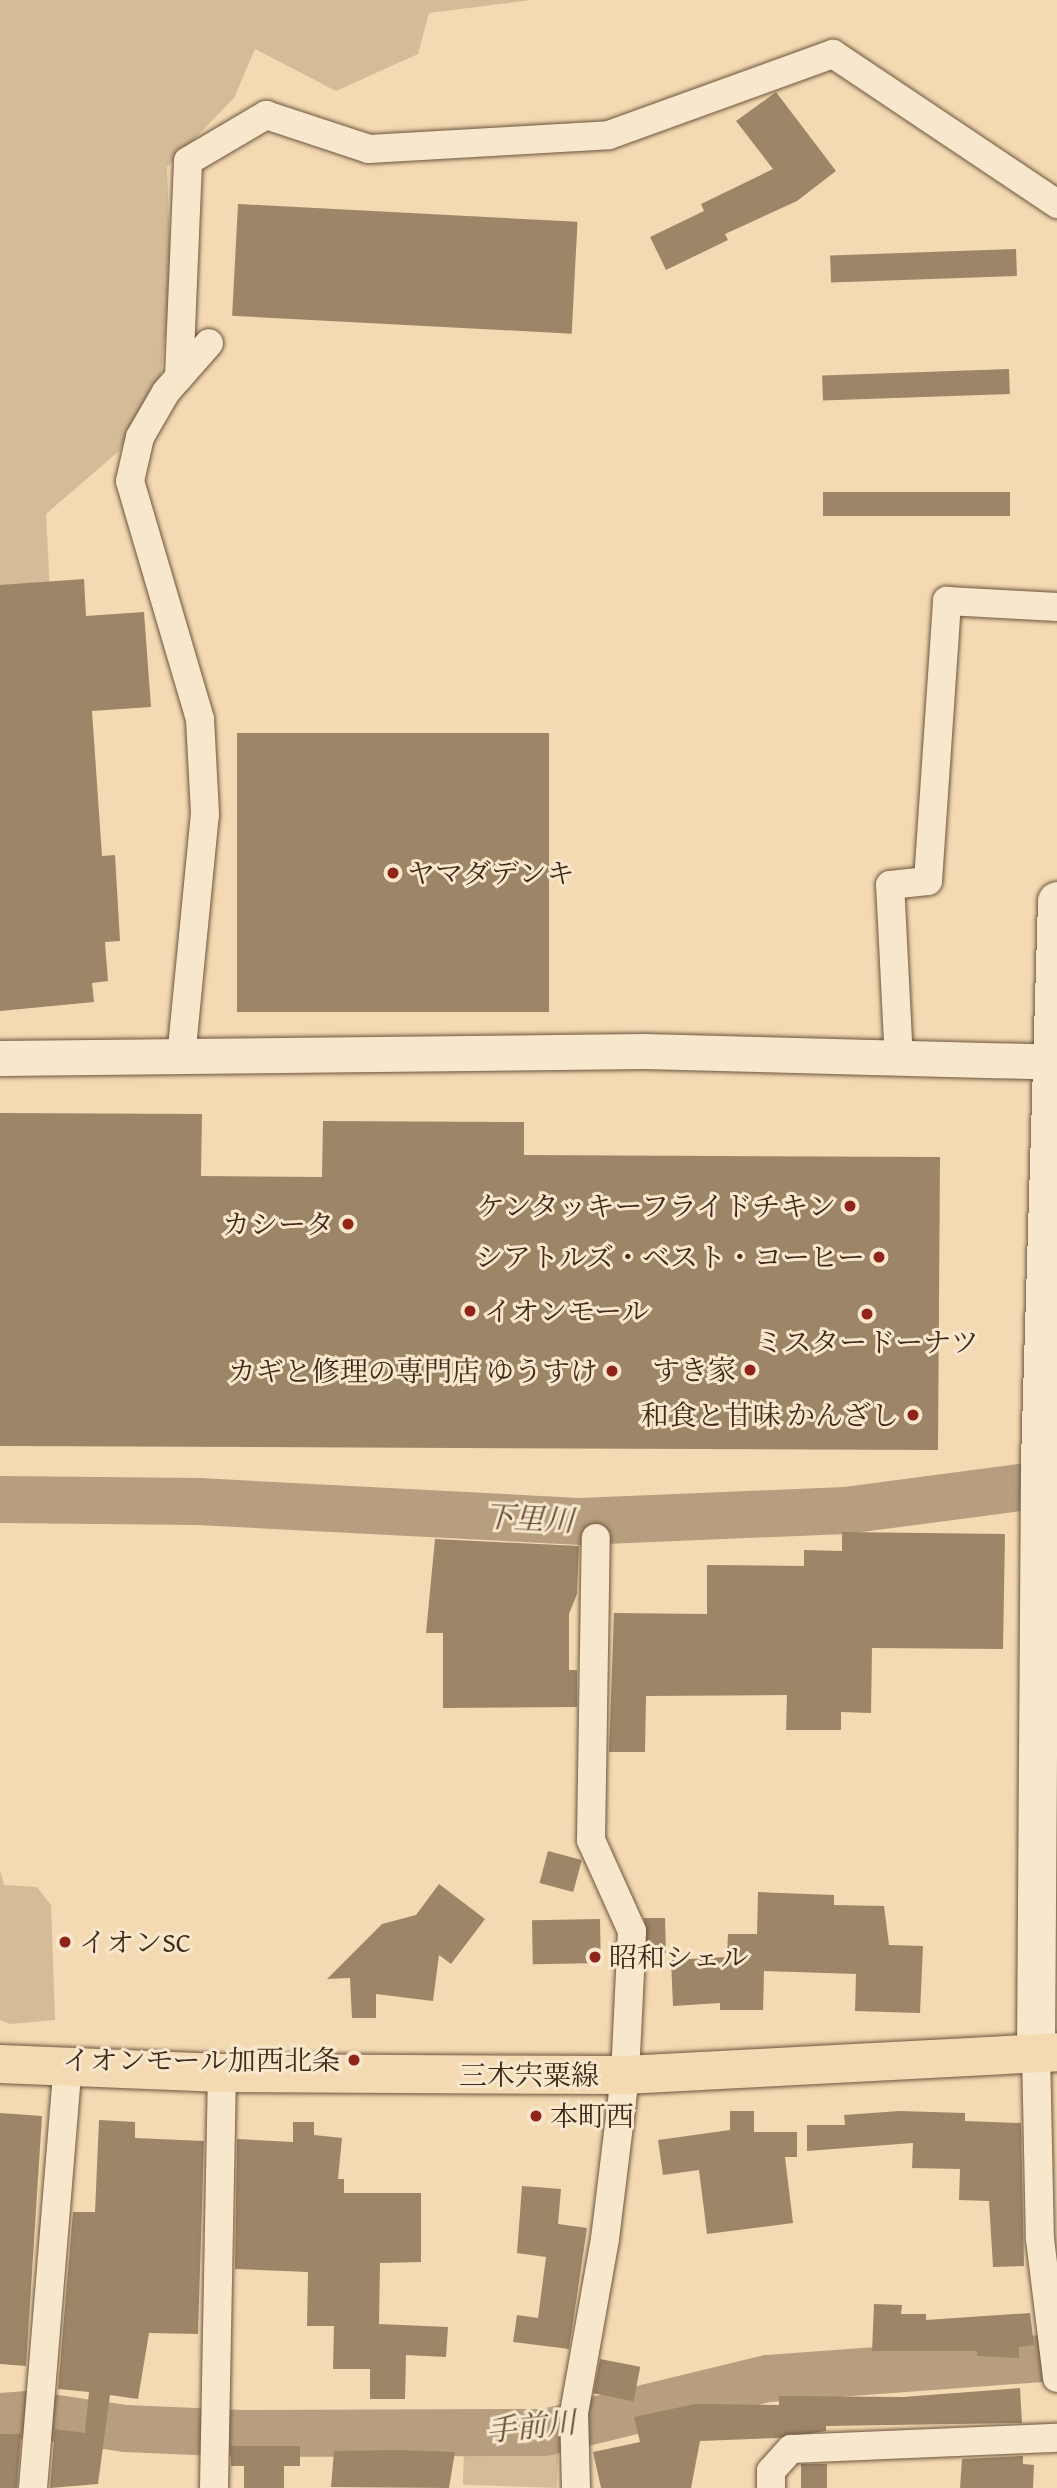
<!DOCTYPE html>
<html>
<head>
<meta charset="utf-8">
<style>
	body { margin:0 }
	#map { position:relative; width:1057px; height:2488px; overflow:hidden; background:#f4dab2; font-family:"Gentium Book Plus","Noto Serif JP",serif }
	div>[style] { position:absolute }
	.green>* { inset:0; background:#d5bc98; transform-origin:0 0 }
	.river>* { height:47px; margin:-23.5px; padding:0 23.5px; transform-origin:23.5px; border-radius:23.5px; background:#b69e7e }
	.building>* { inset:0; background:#9d8568; transform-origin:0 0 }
	.roads { filter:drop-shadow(0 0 2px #6c553e) drop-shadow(0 0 2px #6c553e) }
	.minor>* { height:28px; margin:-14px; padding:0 14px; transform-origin:14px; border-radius:14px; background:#f8e7cd }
	.tertiary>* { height:35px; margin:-17.5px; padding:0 17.5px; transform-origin:17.5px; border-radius:17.5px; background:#f8e7cd }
	.secondary>* { height:38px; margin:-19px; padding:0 19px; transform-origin:19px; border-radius:19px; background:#f8e7cd }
	.primary>* { height:38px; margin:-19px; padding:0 19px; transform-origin:19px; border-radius:19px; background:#f4dab2 }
	.dots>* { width:19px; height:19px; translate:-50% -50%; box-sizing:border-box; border:4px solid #f8e7cd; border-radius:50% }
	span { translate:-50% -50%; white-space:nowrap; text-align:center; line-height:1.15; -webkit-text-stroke:6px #f8e7cd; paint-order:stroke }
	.poi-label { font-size:28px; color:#3f2918 }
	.left { translate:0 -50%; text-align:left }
	.right { translate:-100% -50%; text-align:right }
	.street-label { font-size:28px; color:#3f2918 }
	.water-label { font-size:30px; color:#634c37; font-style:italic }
</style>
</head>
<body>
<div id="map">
	<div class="green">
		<i style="clip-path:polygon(0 0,532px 0,429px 13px,418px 54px,336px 91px,255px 49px,234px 98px,167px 167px,171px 279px,160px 381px,119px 451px,46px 514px,50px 591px,0 596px)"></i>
		<i style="clip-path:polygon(0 1870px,4px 1885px,37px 1887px,51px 1905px,55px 2020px,10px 2024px,0 2020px)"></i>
		<i style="left:558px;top:2451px;width:37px;height:94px;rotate:92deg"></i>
	</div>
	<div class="river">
		<i style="left:0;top:1499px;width:198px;rotate:0.6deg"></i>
		<i style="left:198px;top:1501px;width:384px;rotate:3deg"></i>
		<i style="left:581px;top:1521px;width:264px;rotate:-2.4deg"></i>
		<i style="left:845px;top:1510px;width:214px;rotate:-7.5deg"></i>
		<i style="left:0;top:2416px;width:28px;rotate:-4deg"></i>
		<i style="left:28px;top:2414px;width:98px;rotate:8.2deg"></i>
		<i style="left:125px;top:2428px;width:116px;rotate:2.5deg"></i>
		<i style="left:241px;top:2433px;width:303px;rotate:-0.2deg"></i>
		<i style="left:544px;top:2432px;width:230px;rotate:-13.6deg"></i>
		<i style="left:768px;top:2378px;width:290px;rotate:-4.2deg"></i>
	</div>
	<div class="building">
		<i style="clip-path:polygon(776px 92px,836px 171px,797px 201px,725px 234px,728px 240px,666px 270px,650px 237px,704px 211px,701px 204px,773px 169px,736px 121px)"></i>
		<i style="left:238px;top:204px;width:340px;height:112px;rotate:3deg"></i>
		<i style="left:1016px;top:249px;width:27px;height:186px;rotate:88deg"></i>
		<i style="left:1009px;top:369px;width:25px;height:187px;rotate:88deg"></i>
		<i style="left:1010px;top:492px;width:24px;height:187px;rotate:90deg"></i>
		<i style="clip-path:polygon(84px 579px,86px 616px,144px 612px,151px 707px,92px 711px,102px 856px,115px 855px,120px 941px,105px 942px,108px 981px,92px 983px,94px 1002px,0 1011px,0 585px)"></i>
		<i style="left:549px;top:733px;width:279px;height:312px;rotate:90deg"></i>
		<i style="clip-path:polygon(0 1113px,202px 1114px,201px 1176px,322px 1177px,323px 1121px,524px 1122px,524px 1155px,940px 1157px,938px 1450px,0 1446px)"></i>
		<i style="clip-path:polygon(842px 1532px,1005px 1534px,1003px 1649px,872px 1648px,871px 1713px,841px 1712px,841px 1730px,786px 1730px,787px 1695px,646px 1696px,645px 1752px,609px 1752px,614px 1613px,707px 1614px,707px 1565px,804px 1566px,804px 1550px,842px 1551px)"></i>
		<i style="clip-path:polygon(435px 1539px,579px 1546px,577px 1594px,569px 1614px,569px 1670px,577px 1670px,577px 1707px,443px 1708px,443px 1633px,426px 1633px)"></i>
		<i style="left:548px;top:1851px;width:35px;height:33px;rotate:15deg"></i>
		<i style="clip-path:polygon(439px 1884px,485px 1919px,451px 1964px,439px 1955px,433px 2001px,376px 1994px,376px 2018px,352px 2018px,350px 1978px,327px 1979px,382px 1924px,416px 1915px)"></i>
		<i style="clip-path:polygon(758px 1892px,834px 1895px,834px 1905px,884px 1906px,889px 1945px,923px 1946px,920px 2013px,855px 2011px,856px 1974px,764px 1971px,763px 2010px,720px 2010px,720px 2003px,673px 2006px,671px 1960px,727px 1957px,728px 1934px,757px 1934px)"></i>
		<i style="clip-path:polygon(644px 1918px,665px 1918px,666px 1954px,647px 1956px)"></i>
		<i style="left:600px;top:1919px;width:44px;height:68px;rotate:89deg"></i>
		<i style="clip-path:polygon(730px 2111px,754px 2111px,754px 2132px,797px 2132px,797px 2157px,785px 2157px,793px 2223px,707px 2234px,699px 2170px,663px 2175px,658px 2140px,730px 2130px)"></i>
		<i style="clip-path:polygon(899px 2111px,965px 2113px,965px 2121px,1021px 2123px,1024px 2266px,993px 2267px,989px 2201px,959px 2200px,960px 2169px,912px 2168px,913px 2143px,807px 2151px,807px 2125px,845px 2125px,844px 2115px)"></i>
		<i style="clip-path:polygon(0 2113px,42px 2116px,26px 2366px,0 2364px)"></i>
		<i style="clip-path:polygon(99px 2120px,135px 2122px,135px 2138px,204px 2141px,198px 2334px,149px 2333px,138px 2399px,110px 2395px,98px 2484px,50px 2488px,55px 2429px,85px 2433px,89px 2392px,58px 2389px,73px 2212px,95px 2212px)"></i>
		<i style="clip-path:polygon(293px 2122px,314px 2122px,314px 2135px,342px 2138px,338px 2179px,344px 2179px,344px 2193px,421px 2193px,421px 2262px,380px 2263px,379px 2324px,448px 2327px,446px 2357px,406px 2355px,405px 2399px,370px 2399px,370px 2369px,333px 2369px,334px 2326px,307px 2326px,308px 2272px,235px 2269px,237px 2139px,293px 2142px)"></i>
		<i style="clip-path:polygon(522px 2186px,561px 2189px,558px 2224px,587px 2228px,569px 2349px,513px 2342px,517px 2315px,538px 2318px,546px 2257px,517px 2253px)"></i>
		<i style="clip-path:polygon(874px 2304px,902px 2305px,901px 2314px,926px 2314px,926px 2320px,1030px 2313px,1034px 2345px,1019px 2347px,1019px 2358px,977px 2356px,977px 2351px,872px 2351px)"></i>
		<i style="left:600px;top:2359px;width:41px;height:35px;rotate:11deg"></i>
		<i style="clip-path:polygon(1020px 2388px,1022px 2423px,826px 2426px,826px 2431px,778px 2438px,700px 2441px,691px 2488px,601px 2488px,593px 2452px,640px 2442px,634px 2417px,695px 2404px,779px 2405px,779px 2396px,903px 2397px)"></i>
		<i style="clip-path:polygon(0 2434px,21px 2434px,17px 2488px,0 2488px)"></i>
		<i style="clip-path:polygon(231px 2446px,300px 2446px,300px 2466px,284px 2466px,284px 2488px,244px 2488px,244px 2466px,231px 2466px)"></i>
		<i style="clip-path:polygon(399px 2450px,455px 2452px,449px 2488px,331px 2487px,334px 2451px)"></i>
		<i style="clip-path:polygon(1023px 2456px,1023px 2464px,1034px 2465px,1033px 2488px,960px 2488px,962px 2459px)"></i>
		<i style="left:827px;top:2464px;width:24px;height:26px;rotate:90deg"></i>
	</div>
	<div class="roads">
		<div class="minor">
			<i style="left:179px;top:377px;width:216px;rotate:-87.6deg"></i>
			<i style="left:188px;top:161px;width:91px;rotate:-30.5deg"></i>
			<i style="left:266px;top:115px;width:108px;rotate:18.3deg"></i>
			<i style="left:369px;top:149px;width:240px;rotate:-3.3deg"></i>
			<i style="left:609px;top:135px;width:238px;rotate:-19.9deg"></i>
			<i style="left:833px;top:54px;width:270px;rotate:33.8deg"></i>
			<i style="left:181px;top:1058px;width:245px;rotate:-84.4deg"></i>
			<i style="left:205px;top:814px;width:95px;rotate:-93deg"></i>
			<i style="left:200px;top:719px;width:248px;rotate:-106.4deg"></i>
			<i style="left:130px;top:481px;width:45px;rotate:-77.2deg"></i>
			<i style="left:140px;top:437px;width:52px;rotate:-60deg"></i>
			<i style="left:166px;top:392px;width:65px;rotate:-48.7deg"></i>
			<i style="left:899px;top:1061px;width:176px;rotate:-92.9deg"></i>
			<i style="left:890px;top:885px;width:38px;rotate:-6deg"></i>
			<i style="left:928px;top:881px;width:281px;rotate:-86.1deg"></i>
			<i style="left:947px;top:601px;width:110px;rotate:3.1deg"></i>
			<i style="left:1036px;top:2052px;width:187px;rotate:88.8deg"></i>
			<i style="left:1040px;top:2239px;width:140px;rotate:83deg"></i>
			<i style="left:33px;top:2488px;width:423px;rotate:-85.3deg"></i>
			<i style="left:214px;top:2488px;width:415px;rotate:-88.9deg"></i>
			<i style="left:576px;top:2488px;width:75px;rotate:-91.5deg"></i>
			<i style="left:574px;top:2413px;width:177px;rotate:-79.9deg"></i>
			<i style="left:605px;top:2239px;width:165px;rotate:-83deg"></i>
			<i style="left:625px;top:2075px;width:144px;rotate:-87.2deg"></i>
			<i style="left:632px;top:1931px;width:100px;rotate:-114.3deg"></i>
			<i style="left:591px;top:1840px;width:302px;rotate:-89.1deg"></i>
			<i style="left:771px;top:2488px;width:17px;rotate:-90deg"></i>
			<i style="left:771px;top:2471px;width:30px;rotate:-48deg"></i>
			<i style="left:791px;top:2449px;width:266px;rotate:-2.4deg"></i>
		</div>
		<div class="tertiary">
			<i style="left:0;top:1058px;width:644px;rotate:-0.62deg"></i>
			<i style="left:644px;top:1051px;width:413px;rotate:1.5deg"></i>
		</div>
		<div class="secondary">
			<i style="left:1036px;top:2052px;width:591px;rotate:-89.61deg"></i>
			<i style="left:1040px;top:1461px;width:560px;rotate:-88.26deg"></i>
		</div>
		<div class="primary">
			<i style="left:0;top:2064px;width:222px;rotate:2.3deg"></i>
			<i style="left:222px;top:2073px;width:403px;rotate:0.3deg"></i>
			<i style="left:625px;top:2075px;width:433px;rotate:-3deg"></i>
		</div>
	</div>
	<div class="dots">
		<i style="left:393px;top:873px;background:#8f2418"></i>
		<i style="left:850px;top:1206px;background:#8f2418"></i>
		<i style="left:348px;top:1224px;background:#8f2418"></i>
		<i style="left:879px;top:1257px;background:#8f2418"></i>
		<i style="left:470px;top:1311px;background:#8f2418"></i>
		<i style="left:867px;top:1314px;background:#8f2418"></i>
		<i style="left:750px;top:1370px;background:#8f2418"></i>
		<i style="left:612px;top:1371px;background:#8f2418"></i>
		<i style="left:913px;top:1415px;background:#8f2418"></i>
		<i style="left:65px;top:1942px;background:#8f2418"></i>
		<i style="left:595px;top:1957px;background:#8f2418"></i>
		<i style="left:354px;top:2060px;background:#8f2418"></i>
		<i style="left:536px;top:2116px;background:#8f2418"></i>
	</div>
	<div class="poi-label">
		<span class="left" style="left:407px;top:873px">ヤマダデンキ</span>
		<span class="right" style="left:836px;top:1206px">ケンタッキーフライドチキン</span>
		<span class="right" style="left:334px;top:1224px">カシータ</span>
		<span class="right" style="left:865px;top:1257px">シアトルズ・ベスト・コーヒー</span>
		<span class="left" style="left:484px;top:1311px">イオンモール</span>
		<span style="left:867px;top:1342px">ミスタードーナツ</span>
		<span class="right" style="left:736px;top:1370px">すき家</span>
		<span class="right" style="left:598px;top:1371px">カギと修理の専門店 ゆうすけ</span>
		<span class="right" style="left:899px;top:1415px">和食と甘味 かんざし</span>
		<span class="left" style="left:79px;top:1942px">イオンSC</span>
		<span class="left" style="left:609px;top:1957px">昭和シェル</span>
		<span class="right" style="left:340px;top:2060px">イオンモール加西北条</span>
		<span class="left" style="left:550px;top:2116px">本町西</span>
	</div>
	<div class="street-label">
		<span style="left:529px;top:2075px">三木宍粟線</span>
	</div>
	<div class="water-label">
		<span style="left:529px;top:1518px;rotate:3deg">下里川</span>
		<span style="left:531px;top:2426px;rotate:-6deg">手前川</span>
	</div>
</div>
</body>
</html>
